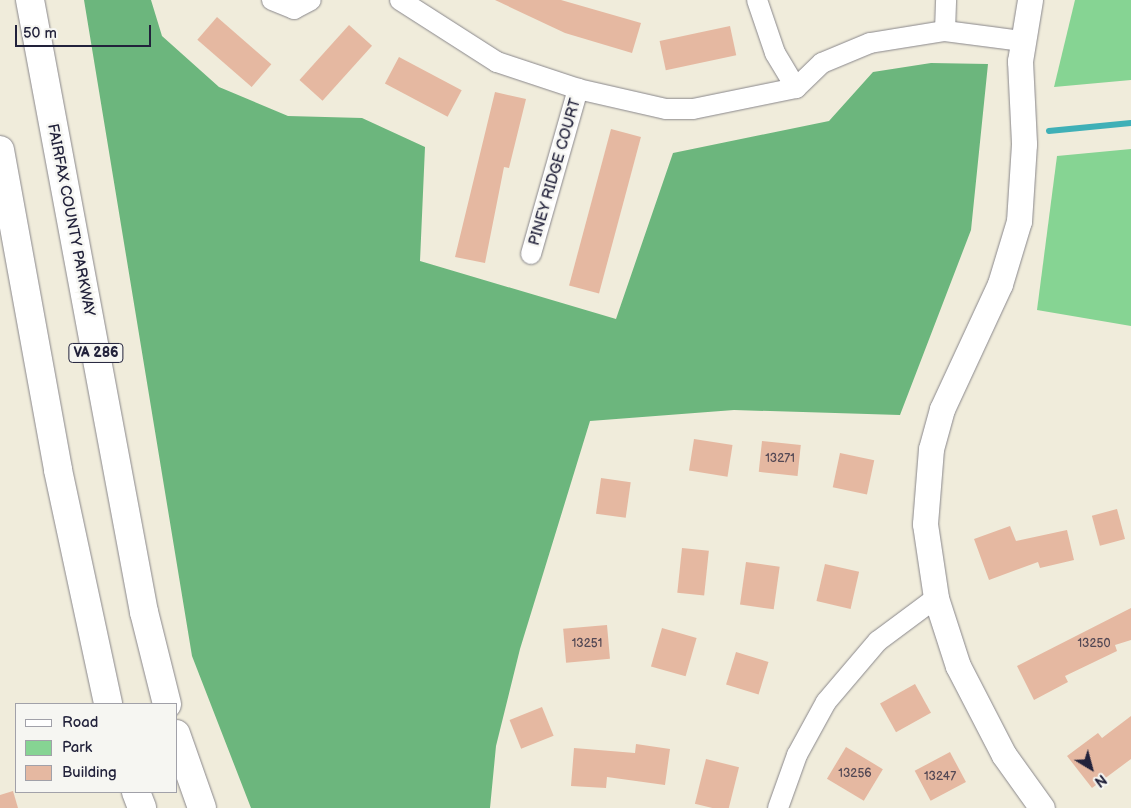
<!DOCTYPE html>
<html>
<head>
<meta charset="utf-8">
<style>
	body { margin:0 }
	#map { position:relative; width:1131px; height:808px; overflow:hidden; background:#f0ecdb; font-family:"Balsamiq Sans",sans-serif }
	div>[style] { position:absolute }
	.green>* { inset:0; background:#86d493 }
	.forest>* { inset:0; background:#6cb67d }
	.stream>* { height:5.5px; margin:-2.75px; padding:0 2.75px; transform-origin:2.75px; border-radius:2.75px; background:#3fb0b7 }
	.building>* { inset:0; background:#e5b8a1; transform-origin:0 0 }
	.roads { filter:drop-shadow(0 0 1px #89878b) drop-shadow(0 0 1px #89878b) }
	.minor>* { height:20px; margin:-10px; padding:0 10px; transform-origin:10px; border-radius:10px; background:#fff }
	.tertiary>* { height:25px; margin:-12.5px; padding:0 12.5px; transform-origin:12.5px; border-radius:12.5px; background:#fff }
	.trunk>* { height:28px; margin:-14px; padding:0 14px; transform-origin:14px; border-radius:14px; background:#fff }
	span { translate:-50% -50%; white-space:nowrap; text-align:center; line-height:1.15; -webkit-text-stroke:5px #f6f6f2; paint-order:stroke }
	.number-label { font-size:12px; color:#534854 }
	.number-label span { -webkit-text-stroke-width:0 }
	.shield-label span { padding:1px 4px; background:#f6f6f2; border:1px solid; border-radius:4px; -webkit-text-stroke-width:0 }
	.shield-label { font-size:14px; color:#22223b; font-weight:700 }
	.street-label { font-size:15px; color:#22223b }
	.legend { position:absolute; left:15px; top:703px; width:162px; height:90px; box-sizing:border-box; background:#f6f6f2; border:1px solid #a1a1a9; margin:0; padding:6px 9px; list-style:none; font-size:15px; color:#22223b }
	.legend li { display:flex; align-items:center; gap:10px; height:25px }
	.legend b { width:25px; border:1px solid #a1a1a9 }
	.north { position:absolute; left:1066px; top:743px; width:50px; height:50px; -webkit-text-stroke:4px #f6f6f2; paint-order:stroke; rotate:143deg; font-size:14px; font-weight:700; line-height:20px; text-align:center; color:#22223b }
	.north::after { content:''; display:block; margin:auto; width:18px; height:22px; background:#22223b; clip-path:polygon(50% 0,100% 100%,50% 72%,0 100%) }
	.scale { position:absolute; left:15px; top:25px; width:136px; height:22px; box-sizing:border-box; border:2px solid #22223b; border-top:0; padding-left:6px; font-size:15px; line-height:18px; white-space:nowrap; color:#22223b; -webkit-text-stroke:4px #f6f6f2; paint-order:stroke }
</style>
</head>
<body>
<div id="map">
	<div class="green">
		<i style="clip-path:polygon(1075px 0,1131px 0,1131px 80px,1054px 87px)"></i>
		<i style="clip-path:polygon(1131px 149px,1131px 326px,1037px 310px,1057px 156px)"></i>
	</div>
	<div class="forest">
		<i style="clip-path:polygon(84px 0,151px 0,162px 36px,219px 87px,288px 116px,362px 118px,425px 147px,420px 261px,616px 319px,673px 153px,829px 121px,873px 72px,931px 63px,988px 64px,971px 230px,900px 415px,734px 410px,590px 421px,520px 649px,496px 746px,490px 808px,251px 808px,192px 656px)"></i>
	</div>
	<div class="stream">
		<i style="left:1049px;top:131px;width:82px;rotate:-5.6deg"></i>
	</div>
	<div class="building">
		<i style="clip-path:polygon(495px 0,561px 0,641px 23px,632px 53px,565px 33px)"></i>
		<i style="left:217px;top:17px;width:72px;height:30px;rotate:41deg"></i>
		<i style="left:349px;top:25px;width:31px;height:74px;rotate:42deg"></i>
		<i style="left:730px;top:26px;width:30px;height:72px;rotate:78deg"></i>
		<i style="left:399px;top:57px;width:71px;height:30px;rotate:28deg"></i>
		<i style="clip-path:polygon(495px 92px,526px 99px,509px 168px,504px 167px,485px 263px,455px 257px)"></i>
		<i style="left:611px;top:129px;width:31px;height:162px;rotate:15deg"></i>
		<i style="left:694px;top:439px;width:39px;height:32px;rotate:9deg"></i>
		<i style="left:762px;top:441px;width:39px;height:31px;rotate:6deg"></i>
		<i style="left:840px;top:453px;width:35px;height:35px;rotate:12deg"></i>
		<i style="left:601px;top:478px;width:30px;height:36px;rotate:8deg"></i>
		<i style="left:1117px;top:509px;width:31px;height:26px;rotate:75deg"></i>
		<i style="clip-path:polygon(1010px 526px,1016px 541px,1067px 530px,1074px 560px,1040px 568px,1038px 562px,989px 580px,974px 539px)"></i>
		<i style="left:682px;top:548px;width:27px;height:45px;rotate:6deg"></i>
		<i style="left:746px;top:562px;width:34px;height:43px;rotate:8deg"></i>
		<i style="left:825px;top:564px;width:35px;height:38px;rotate:13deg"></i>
		<i style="clip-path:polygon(1131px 608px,1131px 640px,1115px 645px,1117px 651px,1065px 676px,1068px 682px,1034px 700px,1017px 666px)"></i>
		<i style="left:607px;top:625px;width:34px;height:44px;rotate:85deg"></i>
		<i style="left:662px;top:628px;width:36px;height:40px;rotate:16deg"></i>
		<i style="left:736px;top:652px;width:34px;height:34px;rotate:17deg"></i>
		<i style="left:915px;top:684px;width:33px;height:40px;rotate:61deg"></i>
		<i style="left:542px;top:707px;width:31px;height:35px;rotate:68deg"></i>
		<i style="clip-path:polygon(1131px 716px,1131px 759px,1092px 788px,1067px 756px,1098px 733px,1102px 738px)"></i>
		<i style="clip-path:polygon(636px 744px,670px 749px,665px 785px,607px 777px,606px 788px,571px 786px,574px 748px,635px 753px)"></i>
		<i style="left:846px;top:747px;width:43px;height:37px;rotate:31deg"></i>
		<i style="left:950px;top:752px;width:34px;height:40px;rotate:62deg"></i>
		<i style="left:706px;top:759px;width:34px;height:46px;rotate:14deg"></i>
		<i style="clip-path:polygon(13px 791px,18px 808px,0 808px,0 795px)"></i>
	</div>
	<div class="roads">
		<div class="minor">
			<i style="left:272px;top:0;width:24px;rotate:22deg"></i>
			<i style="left:294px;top:9px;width:19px;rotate:-28deg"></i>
			<i style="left:400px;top:0;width:115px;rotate:32.6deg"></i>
			<i style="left:497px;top:62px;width:85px;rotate:18.4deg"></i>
			<i style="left:578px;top:89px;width:90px;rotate:12.8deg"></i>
			<i style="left:666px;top:109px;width:27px"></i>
			<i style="left:693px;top:109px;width:105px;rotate:-11.5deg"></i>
			<i style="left:796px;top:88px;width:36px;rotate:-44deg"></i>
			<i style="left:822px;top:63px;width:52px;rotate:-22.6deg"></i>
			<i style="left:870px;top:43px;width:76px;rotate:-9.1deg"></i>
			<i style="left:945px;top:31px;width:78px;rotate:7.4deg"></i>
			<i style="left:757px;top:0;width:56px;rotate:71.2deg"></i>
			<i style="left:775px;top:53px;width:41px;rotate:59deg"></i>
			<i style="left:945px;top:31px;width:31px;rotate:-88deg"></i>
			<i style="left:531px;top:254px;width:172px;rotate:-74.1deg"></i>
			<i style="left:778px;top:808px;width:56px;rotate:-70.3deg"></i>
			<i style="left:797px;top:755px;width:60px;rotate:-61.3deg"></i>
			<i style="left:826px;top:702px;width:80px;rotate:-49.6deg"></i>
			<i style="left:878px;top:641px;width:72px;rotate:-36.6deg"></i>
		</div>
		<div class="tertiary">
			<i style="left:1030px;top:0;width:62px;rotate:99.3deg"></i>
			<i style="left:1020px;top:61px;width:83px;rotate:87.2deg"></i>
			<i style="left:1024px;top:144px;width:77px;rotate:93.7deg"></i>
			<i style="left:1019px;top:221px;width:66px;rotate:106.8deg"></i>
			<i style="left:1000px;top:284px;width:138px;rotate:114.9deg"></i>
			<i style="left:942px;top:409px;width:41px;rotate:105.4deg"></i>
			<i style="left:931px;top:449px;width:75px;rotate:94.6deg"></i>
			<i style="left:925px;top:524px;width:75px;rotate:81.5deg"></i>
			<i style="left:936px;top:598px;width:71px;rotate:72.1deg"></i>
			<i style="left:958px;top:666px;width:100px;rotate:62.7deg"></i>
			<i style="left:1004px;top:755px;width:65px;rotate:54.4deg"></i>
		</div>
		<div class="trunk">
			<i style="left:30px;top:0;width:623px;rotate:79.45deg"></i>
			<i style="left:144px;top:612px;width:95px;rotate:76deg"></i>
			<i style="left:0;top:150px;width:325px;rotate:79.7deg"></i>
			<i style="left:58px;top:470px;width:239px;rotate:77.9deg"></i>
			<i style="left:176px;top:734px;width:78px;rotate:70.6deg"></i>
			<i style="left:136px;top:792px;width:17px;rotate:69deg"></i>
		</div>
	</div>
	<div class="number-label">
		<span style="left:780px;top:459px">13271</span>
		<span style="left:587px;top:644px">13251</span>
		<span style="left:1094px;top:644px">13250</span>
		<span style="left:855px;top:774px">13256</span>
		<span style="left:940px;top:777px">13247</span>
	</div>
	<div class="shield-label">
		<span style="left:96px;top:353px">VA 286</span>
	</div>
	<div class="street-label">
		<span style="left:555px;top:172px;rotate:-74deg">PINEY RIDGE COURT</span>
		<span style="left:71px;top:220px;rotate:79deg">FAIRFAX COUNTY PARKWAY</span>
	</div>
	<ul class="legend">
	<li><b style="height:6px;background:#fff"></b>Road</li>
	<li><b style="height:14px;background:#86d493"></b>Park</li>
	<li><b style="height:14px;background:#e5b8a1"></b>Building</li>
	</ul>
	<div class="north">N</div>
	<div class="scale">50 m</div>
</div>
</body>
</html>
